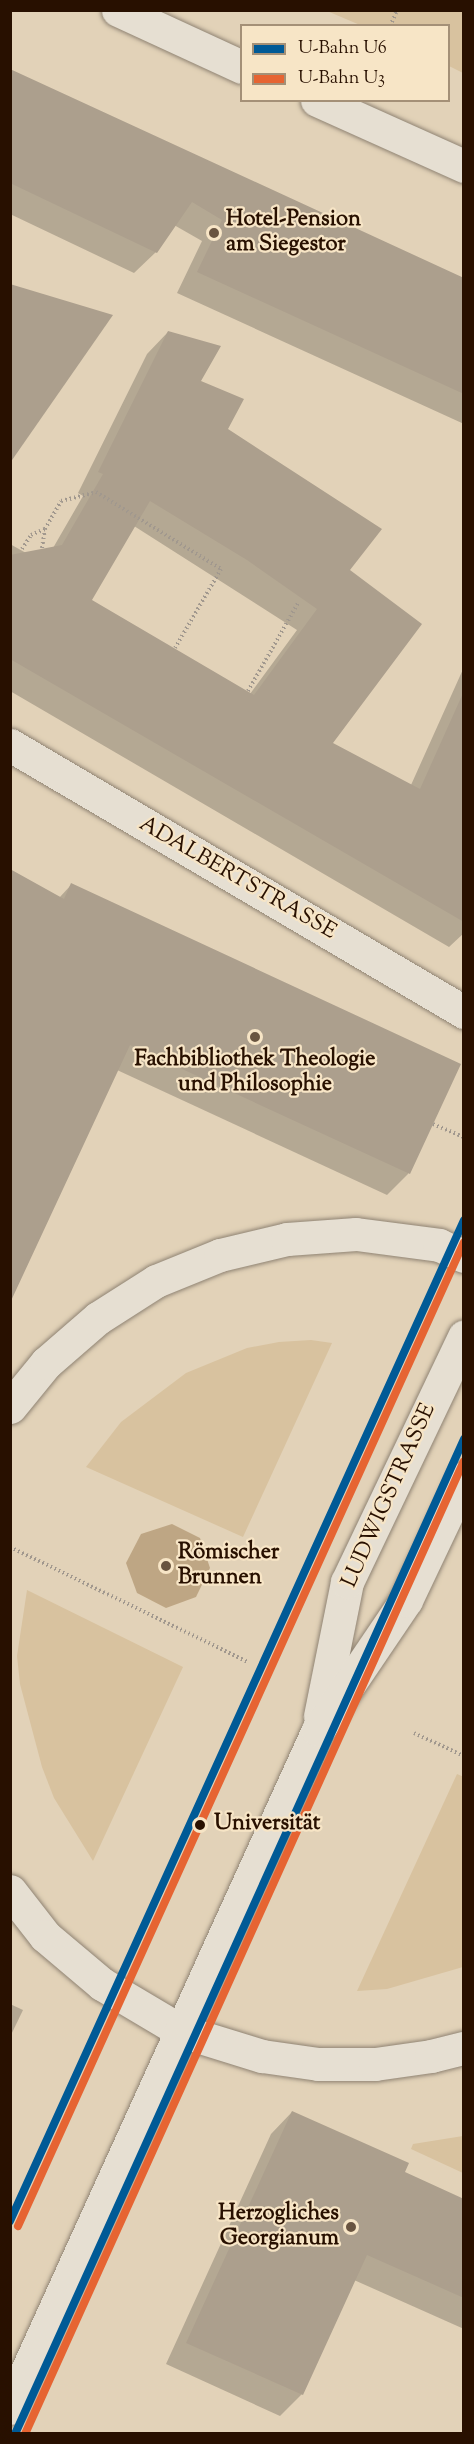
<!DOCTYPE html>
<html>
<head>
<meta charset="utf-8">
<style>
	body { margin:0 }
	#map { position:relative; width:474px; height:2444px; overflow:hidden; background:#e2d2b8; font-family:"Sorts Mill Goudy",serif }
	div>[style] { position:absolute }
	.green>* { inset:0; background:#d8c29f }
	.water>* { inset:0; background:#bea684 }
	.shadow>* { inset:0; background:#0003 }
	.building>* { inset:0; background:#ac9f8d }
	.path>* { height:4px; margin-top:-2px; transform-origin:0; background:repeating-linear-gradient(90deg,#a1988e 0 1.5px,transparent 0 4.5px) }
	.roads { filter:drop-shadow(0 0 2px #8f8373) drop-shadow(0 0 2px #8f8373) }
	.minor>* { height:33px; margin:-16.5px; padding:0 16.5px; transform-origin:16.5px; border-radius:16.5px; background:#e6dfd2 }
	.secondary>* { height:33px; margin:-16.5px; padding:0 16.5px; transform-origin:16.5px; border-radius:16.5px; background:#e6dfd2 }
	.metro-1>* { height:8px; margin:-4px; padding:0 4px; transform-origin:4px; border-radius:4px; background:#005a96 }
	.metro-2>* { height:8px; margin:-4px; padding:0 4px; transform-origin:4px; border-radius:4px; background:#e66432 }
	.dots>* { width:16px; height:16px; translate:-50% -50%; box-sizing:border-box; border:3px solid #f7e5c6; border-radius:50% }
	span { translate:-50% -50%; white-space:nowrap; text-align:center; line-height:1.15; -webkit-text-stroke:4.5px #f7e5c6; paint-order:stroke }
	.poi-label { font-size:22px; color:#281000; font-weight:700 }
	.left { translate:0 -50%; text-align:left }
	.right { translate:-100% -50%; text-align:right }
	.street-label { font-size:22px; color:#281000 }
	.stop-label { font-size:22px; color:#281000; font-weight:700 }
	.frame { position:absolute; inset:0; border:12px solid #281000; pointer-events:none }
	.legend { position:absolute; left:240px; top:24px; width:210px; height:78px; box-sizing:border-box; background:#f7e5c6; border:2px solid #a49077; margin:0; padding:8px 10px; list-style:none; font-size:18px; color:#281000 }
	.legend li { display:flex; align-items:center; gap:12px; height:30px }
	.legend b { width:30px; border:2px solid #a49077 }
</style>
</head>
<body>
<div id="map">
	<div class="green">
		<i style="clip-path:polygon(327px 11px,463px 11px,463px 73px,449px 66px,448px 26px,360px 25px)"></i>
		<i style="clip-path:polygon(311px 1340px,332px 1343px,243px 1537px,86px 1467px,121px 1422px,186px 1373px,247px 1348px,279px 1342px)"></i>
		<i style="clip-path:polygon(27px 1590px,183px 1667px,93px 1861px,54px 1798px,42px 1767px,20px 1684px,17px 1656px)"></i>
		<i style="clip-path:polygon(457px 1774px,464px 1777px,463px 1967px,387px 1989px,357px 1991px)"></i>
		<i style="clip-path:polygon(463px 2136px,463px 2173px,411px 2149px,413px 2144px)"></i>
	</div>
	<div class="water">
		<i style="clip-path:polygon(172px 1524px,200px 1538px,210px 1568px,196px 1597px,166px 1608px,137px 1593px,126px 1563px,141px 1534px)"></i>
	</div>
	<div class="shadow">
		<i style="clip-path:polygon(10px 71px,464px 280px,464px 424px,177px 293px,202px 241px,174px 225px,156px 252px,134px 273px,10px 214px)"></i>
		<i style="clip-path:polygon(evenodd,168px 332px,226px 429px,348px 570px,331px 744px,411px 785px,464px 667px,464px 933px,449px 947px,10px 691px,10px 544px,26px 553px,53px 548px,83px 496px,78px 493px,147px 354px,168px 332px,134px 526px,297px 630px,250px 694px,90px 601px,134px 526px)"></i>
		<i style="clip-path:polygon(71px 885px,459px 1065px,408px 1174px,387px 1195px,117px 1070px,59px 898px)"></i>
		<i style="clip-path:polygon(10px 2004px,23px 2010px,10px 2037px)"></i>
		<i style="clip-path:polygon(292px 2112px,403px 2173px,464px 2200px,464px 2329px,354px 2280px,302px 2394px,280px 2416px,166px 2364px,271px 2134px)"></i>
	</div>
	<div class="building">
		<i style="clip-path:polygon(10px 69px,464px 278px,464px 394px,197px 272px,222px 220px,192px 202px,157px 253px,10px 183px)"></i>
		<i style="clip-path:polygon(10px 284px,113px 315px,10px 463px)"></i>
		<i style="clip-path:polygon(evenodd,168px 331px,221px 346px,201px 381px,244px 399px,228px 429px,382px 529px,350px 570px,422px 624px,333px 743px,420px 789px,464px 691px,464px 922px,10px 659px,10px 555px,62px 545px,103px 474px,98px 472px,168px 331px,150px 501px,247px 560px,317px 609px,254px 695px,92px 600px,150px 501px)"></i>
		<i style="clip-path:polygon(10px 869px,64px 899px,71px 883px,461px 1064px,410px 1174px,130px 1045px,10px 1303px)"></i>
		<i style="clip-path:polygon(292px 2111px,409px 2163px,405px 2172px,464px 2199px,464px 2298px,367px 2255px,303px 2395px,186px 2343px)"></i>
	</div>
	<div class="path">
		<i style="left:390px;top:26px;width:17px;rotate:-66deg"></i>
		<i style="left:42px;top:548px;width:19px;rotate:-81deg"></i>
		<i style="left:22px;top:549px;width:17px;rotate:-57deg"></i>
		<i style="left:31px;top:535px;width:15px;rotate:-23deg"></i>
		<i style="left:45px;top:529px;width:32px;rotate:-60deg"></i>
		<i style="left:61px;top:501px;width:36px;rotate:-14deg"></i>
		<i style="left:96px;top:492px;width:147px;rotate:31.6deg"></i>
		<i style="left:221px;top:569px;width:91px;rotate:120.2deg"></i>
		<i style="left:248px;top:691px;width:101px;rotate:-60.4deg"></i>
		<i style="left:433px;top:1124px;width:34px;rotate:23deg"></i>
		<i style="left:10px;top:1547px;width:264px;rotate:25.8deg"></i>
		<i style="left:414px;top:1733px;width:55px;rotate:24.7deg"></i>
	</div>
	<div class="roads">
		<div class="minor">
			<i style="left:118px;top:10px;width:136px;rotate:24.7deg"></i>
			<i style="left:317px;top:100px;width:161px;rotate:24.2deg"></i>
			<i style="left:10px;top:745px;width:527px;rotate:30.46deg"></i>
			<i style="left:10px;top:1407px;width:57px;rotate:-50.7deg"></i>
			<i style="left:46px;top:1363px;width:69px;rotate:-40.9deg"></i>
			<i style="left:98px;top:1318px;width:69px;rotate:-32.5deg"></i>
			<i style="left:156px;top:1281px;width:69px;rotate:-22.1deg"></i>
			<i style="left:220px;top:1255px;width:69px;rotate:-13.4deg"></i>
			<i style="left:287px;top:1239px;width:69px;rotate:-4.1deg"></i>
			<i style="left:356px;top:1234px;width:84px;rotate:7.5deg"></i>
			<i style="left:439px;top:1245px;width:27px;rotate:24deg"></i>
			<i style="left:10px;top:1891px;width:57px;rotate:52.1deg"></i>
			<i style="left:45px;top:1936px;width:75px;rotate:40.1deg"></i>
			<i style="left:102px;top:1984px;width:92px;rotate:30.7deg"></i>
			<i style="left:181px;top:2031px;width:85px;rotate:17.2deg"></i>
			<i style="left:262px;top:2056px;width:57px;rotate:8.1deg"></i>
			<i style="left:318px;top:2064px;width:57px"></i>
			<i style="left:375px;top:2064px;width:57px;rotate:-8.1deg"></i>
			<i style="left:431px;top:2056px;width:34px;rotate:-14deg"></i>
		</div>
		<div class="secondary">
			<i style="left:320px;top:1716px;width:137px;rotate:-78.6deg"></i>
			<i style="left:347px;top:1582px;width:272px;rotate:-64.5deg"></i>
			<i style="left:10px;top:2408px;width:745px;rotate:-65.57deg"></i>
			<i style="left:318px;top:1730px;width:157px;rotate:-55.9deg"></i>
			<i style="left:406px;top:1600px;width:135px;rotate:-64.6deg"></i>
		</div>
	</div>
	<div class="metro-1">
		<i style="left:10px;top:2221px;width:1099px;rotate:-65.6deg"></i>
		<i style="left:15px;top:2434px;width:1092px;rotate:-65.71deg"></i>
	</div>
	<div class="metro-2">
		<i style="left:18px;top:2226px;width:1080px;rotate:-65.62deg"></i>
		<i style="left:25px;top:2434px;width:1067px;rotate:-65.72deg"></i>
	</div>
	<div class="dots">
		<i style="left:214px;top:233px;background:#695440"></i>
		<i style="left:255px;top:1037px;background:#695440"></i>
		<i style="left:166px;top:1566px;background:#695440"></i>
		<i style="left:200px;top:1825px;background:#281000"></i>
		<i style="left:351px;top:2227px;background:#695440"></i>
	</div>
	<div class="poi-label">
		<span class="left" style="left:226px;top:233px">Hotel-Pension<br>am Siegestor</span>
		<span style="left:255px;top:1073px">Fachbibliothek Theologie<br>und Philosophie</span>
		<span class="left" style="left:178px;top:1566px">Römischer<br>Brunnen</span>
		<span class="right" style="left:339px;top:2227px">Herzogliches<br>Georgianum</span>
	</div>
	<div class="street-label">
		<span style="left:237px;top:879px;rotate:30deg">ADALBERTSTRASSE</span>
		<span style="left:390px;top:1496px;rotate:-66deg">LUDWIGSTRASSE</span>
	</div>
	<div class="stop-label">
		<span class="left" style="left:214px;top:1825px">Universität</span>
	</div>
	<div class="frame"></div>
	<ul class="legend">
	<li><b style="height:8px;background:#005a96"></b>U-Bahn U6</li>
	<li><b style="height:8px;background:#e66432"></b>U-Bahn U3</li>
	</ul>
</div>
</body>
</html>
